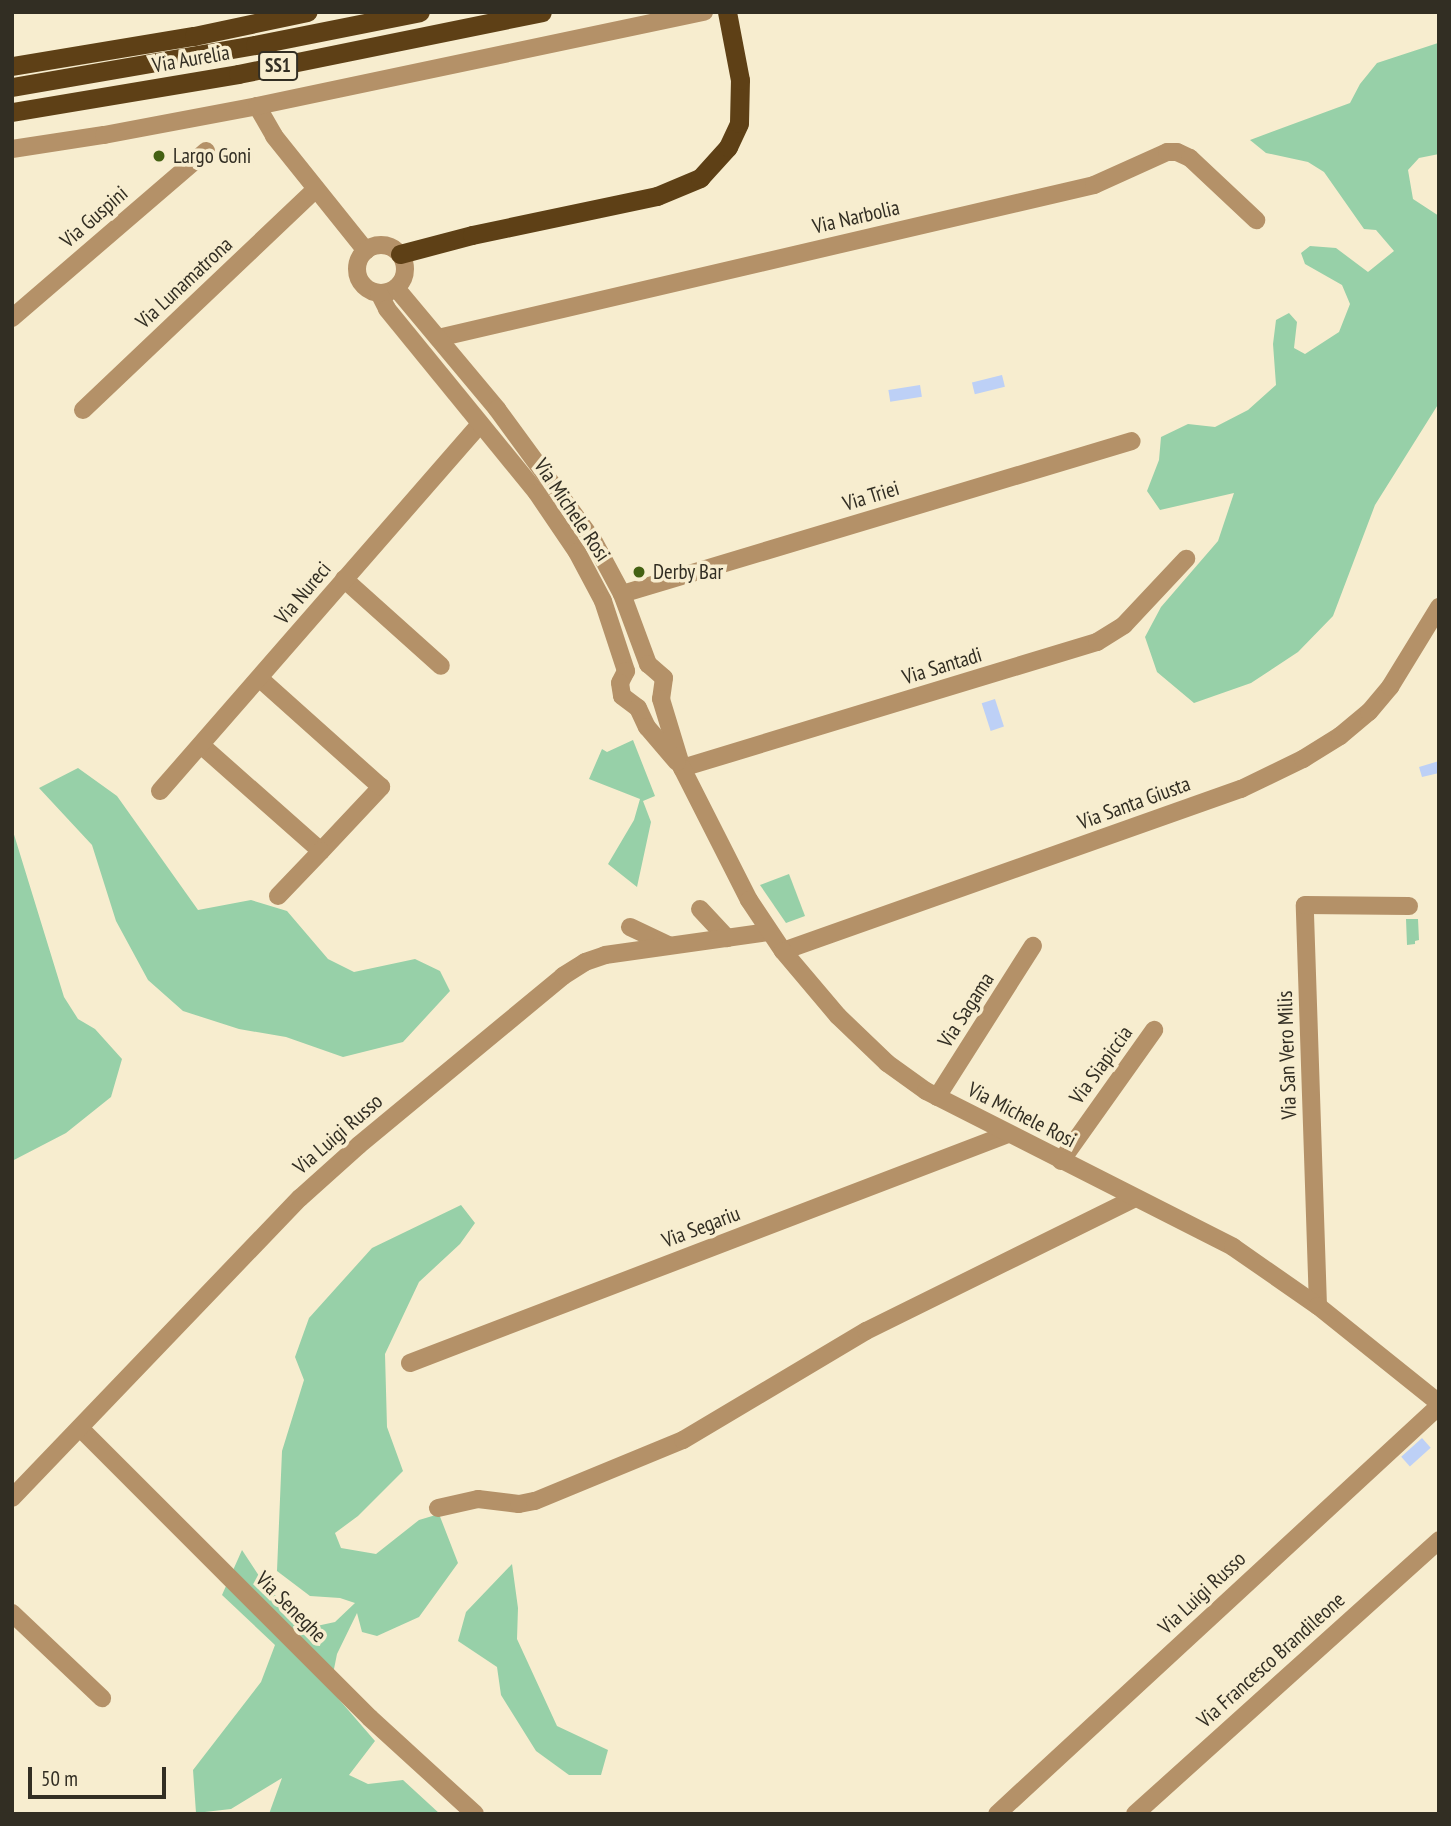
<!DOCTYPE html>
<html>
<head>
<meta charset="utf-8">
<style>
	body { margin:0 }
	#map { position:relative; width:1451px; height:1826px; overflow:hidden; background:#f7edcf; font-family:"PT Sans Narrow",sans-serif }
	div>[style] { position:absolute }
	.green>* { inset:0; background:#97d0a8 }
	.water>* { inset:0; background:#bdd0f6; transform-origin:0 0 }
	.minor>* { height:18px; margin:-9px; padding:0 9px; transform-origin:9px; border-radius:9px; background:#b49168 }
	.tertiary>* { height:18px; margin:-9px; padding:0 9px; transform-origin:9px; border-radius:9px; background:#b49168 }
	.tertiary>.ring { margin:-9px; padding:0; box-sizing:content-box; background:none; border:18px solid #b49168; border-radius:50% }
	.trunk>* { height:19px; margin:-9.5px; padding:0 9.5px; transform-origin:9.5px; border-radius:9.5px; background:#5e4016 }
	.dots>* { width:19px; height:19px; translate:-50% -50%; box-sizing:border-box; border:4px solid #f7edcf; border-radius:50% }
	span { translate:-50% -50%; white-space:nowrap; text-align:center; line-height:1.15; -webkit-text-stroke:7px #f7edcf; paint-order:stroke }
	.shield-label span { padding:2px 5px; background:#f7edcf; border:2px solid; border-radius:5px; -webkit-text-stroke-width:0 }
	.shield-label { font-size:19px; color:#322e23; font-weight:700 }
	.street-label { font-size:21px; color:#322e23 }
	.poi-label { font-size:21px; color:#322e23 }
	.left { translate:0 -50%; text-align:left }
	.frame { position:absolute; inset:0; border:14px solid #322e23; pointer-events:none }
	.scale { position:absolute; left:28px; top:1767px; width:138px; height:32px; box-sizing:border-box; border:4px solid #322e23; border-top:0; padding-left:9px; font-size:21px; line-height:24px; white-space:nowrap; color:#322e23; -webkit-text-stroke:5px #f7edcf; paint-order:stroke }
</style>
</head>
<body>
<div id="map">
	<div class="green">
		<i style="clip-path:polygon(1439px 40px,1439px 154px,1419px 158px,1408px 170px,1413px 199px,1439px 216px,1439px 403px,1375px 505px,1333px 616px,1298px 652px,1251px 683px,1194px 703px,1157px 672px,1145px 637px,1161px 607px,1218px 541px,1234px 493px,1160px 510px,1147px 491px,1159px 460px,1161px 437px,1188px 424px,1215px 427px,1248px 410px,1276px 385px,1273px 344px,1276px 320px,1289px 313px,1297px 322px,1294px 348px,1305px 354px,1339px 332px,1350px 304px,1342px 285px,1305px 264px,1301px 253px,1310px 246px,1336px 248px,1368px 272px,1394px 251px,1376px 230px,1364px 229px,1324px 172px,1308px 162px,1266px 153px,1250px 140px,1350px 103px,1360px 84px,1377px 63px,1438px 43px)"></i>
		<i style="clip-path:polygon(633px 740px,655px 796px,643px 801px,651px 822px,637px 887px,608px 864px,634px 820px,640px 799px,589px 779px,602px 749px,607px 752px)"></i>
		<i style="clip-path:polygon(78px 768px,117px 796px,198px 910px,251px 900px,287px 911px,328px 959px,354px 972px,415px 959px,440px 971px,450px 991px,403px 1042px,343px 1057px,286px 1037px,239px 1029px,183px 1011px,148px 980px,116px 921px,92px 845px,39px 788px)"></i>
		<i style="clip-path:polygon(12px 828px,64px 997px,78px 1019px,95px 1029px,122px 1059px,111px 1097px,66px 1133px,12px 1161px)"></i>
		<i style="clip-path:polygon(789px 874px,805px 916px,786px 923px,760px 885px)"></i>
		<i style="clip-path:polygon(1406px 919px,1418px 919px,1419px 940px,1415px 941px,1415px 944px,1407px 945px)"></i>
		<i style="clip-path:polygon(461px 1205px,475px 1223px,460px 1244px,419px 1282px,385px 1354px,387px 1427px,403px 1471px,358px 1516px,335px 1533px,341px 1548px,376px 1554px,419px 1520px,439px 1514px,458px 1563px,419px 1617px,377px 1636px,362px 1632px,357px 1613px,337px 1654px,330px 1689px,375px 1741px,349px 1775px,368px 1784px,403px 1780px,440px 1814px,269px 1814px,282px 1778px,231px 1809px,196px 1813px,193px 1770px,261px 1682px,275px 1645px,222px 1595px,242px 1550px,267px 1588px,312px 1627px,335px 1622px,355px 1603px,340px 1598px,310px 1596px,277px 1571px,282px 1451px,304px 1380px,295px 1357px,309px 1318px,372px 1248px)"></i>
		<i style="clip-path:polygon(512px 1564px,518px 1608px,517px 1639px,557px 1726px,608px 1750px,601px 1775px,569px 1775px,536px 1751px,501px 1695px,497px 1667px,458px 1641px,466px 1612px)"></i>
	</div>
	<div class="water">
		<i style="left:1002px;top:375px;width:12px;height:31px;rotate:76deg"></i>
		<i style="left:920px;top:385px;width:12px;height:32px;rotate:81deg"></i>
		<i style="left:995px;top:699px;width:29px;height:14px;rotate:72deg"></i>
		<i style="clip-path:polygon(1439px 761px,1439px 773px,1422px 777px,1419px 767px)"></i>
		<i style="left:1422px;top:1438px;width:13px;height:28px;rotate:48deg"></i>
	</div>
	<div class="minor">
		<i style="left:12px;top:318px;width:256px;rotate:-40.7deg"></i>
		<i style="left:438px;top:338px;width:674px;rotate:-13.13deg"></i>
		<i style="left:1094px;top:185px;width:80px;rotate:-24.3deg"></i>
		<i style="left:1167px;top:152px;width:10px"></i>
		<i style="left:1177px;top:152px;width:14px;rotate:25deg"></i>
		<i style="left:1190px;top:158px;width:91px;rotate:43.2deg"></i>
		<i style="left:83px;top:410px;width:321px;rotate:-43.5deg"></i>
		<i style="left:344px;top:579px;width:130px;rotate:41.9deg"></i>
		<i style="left:622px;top:594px;width:532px;rotate:-16.7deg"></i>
		<i style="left:201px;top:745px;width:160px;rotate:41.5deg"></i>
		<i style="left:321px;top:851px;width:88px;rotate:-46.8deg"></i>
		<i style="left:381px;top:787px;width:162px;rotate:-138.2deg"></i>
		<i style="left:682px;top:768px;width:434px;rotate:-16.9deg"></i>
		<i style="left:1097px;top:642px;width:32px;rotate:-32deg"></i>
		<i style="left:1124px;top:625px;width:91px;rotate:-46.8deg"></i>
		<i style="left:160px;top:791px;width:487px;rotate:-48.9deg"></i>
		<i style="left:278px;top:896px;width:62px;rotate:-46.3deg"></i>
		<i style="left:700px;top:909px;width:40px;rotate:47deg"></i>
		<i style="left:630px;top:927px;width:42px;rotate:25.3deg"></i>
		<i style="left:783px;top:951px;width:486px;rotate:-19.5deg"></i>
		<i style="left:1241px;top:789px;width:69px;rotate:-25.8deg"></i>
		<i style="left:1303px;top:759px;width:44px;rotate:-31.9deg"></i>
		<i style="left:1340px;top:736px;width:38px;rotate:-40deg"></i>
		<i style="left:1369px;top:712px;width:33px;rotate:-50deg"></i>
		<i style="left:1390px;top:687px;width:94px;rotate:-58.5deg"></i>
		<i style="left:937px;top:1097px;width:179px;rotate:-57.6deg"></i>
		<i style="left:1061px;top:1161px;width:161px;rotate:-54.6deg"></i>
		<i style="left:1318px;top:1306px;width:401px;rotate:-91.9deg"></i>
		<i style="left:1305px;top:905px;width:104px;rotate:0.6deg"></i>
		<i style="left:410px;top:1363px;width:640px;rotate:-20.95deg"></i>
		<i style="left:80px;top:1428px;width:410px;rotate:45deg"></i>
		<i style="left:370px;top:1718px;width:142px;rotate:42.4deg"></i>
		<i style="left:12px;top:1498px;width:416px;rotate:-46.2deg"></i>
		<i style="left:300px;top:1198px;width:79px;rotate:-41.9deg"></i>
		<i style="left:359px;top:1145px;width:265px;rotate:-39.6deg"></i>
		<i style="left:563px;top:976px;width:26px;rotate:-32deg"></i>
		<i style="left:585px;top:962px;width:21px;rotate:-19deg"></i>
		<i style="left:605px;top:955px;width:166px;rotate:-8deg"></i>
		<i style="left:438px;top:1508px;width:41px;rotate:-12.7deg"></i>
		<i style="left:478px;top:1499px;width:41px;rotate:7deg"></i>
		<i style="left:519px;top:1504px;width:16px;rotate:-11deg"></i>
		<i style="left:535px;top:1501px;width:160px;rotate:-22.4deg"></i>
		<i style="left:683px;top:1440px;width:213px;rotate:-30.8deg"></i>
		<i style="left:866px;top:1331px;width:300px;rotate:-26.3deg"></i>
		<i style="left:12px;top:1613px;width:124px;rotate:43.4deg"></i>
		<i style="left:997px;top:1814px;width:602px;rotate:-42.71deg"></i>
		<i style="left:1135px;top:1814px;width:409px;rotate:-42deg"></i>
	</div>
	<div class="tertiary">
		<i style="left:257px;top:106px;width:34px;rotate:60deg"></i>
		<i style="left:274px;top:136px;width:147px;rotate:51.3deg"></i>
		<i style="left:12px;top:149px;width:93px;rotate:-8.7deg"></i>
		<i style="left:104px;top:135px;width:156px;rotate:-10.7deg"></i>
		<i style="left:257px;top:106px;width:457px;rotate:-11.9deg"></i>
		<i class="ring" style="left:357px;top:245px;width:30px;height:30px"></i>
		<i style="left:396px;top:288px;width:158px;rotate:50.1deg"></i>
		<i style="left:497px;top:409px;width:162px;rotate:53.8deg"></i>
		<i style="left:593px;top:540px;width:61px;rotate:61.8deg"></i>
		<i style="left:622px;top:594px;width:75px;rotate:69.6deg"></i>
		<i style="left:648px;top:664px;width:21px;rotate:41deg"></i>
		<i style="left:664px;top:678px;width:21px;rotate:98deg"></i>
		<i style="left:661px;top:699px;width:72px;rotate:73.1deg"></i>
		<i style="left:682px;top:768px;width:148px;rotate:63.1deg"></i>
		<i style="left:749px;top:900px;width:61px;rotate:56.3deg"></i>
		<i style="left:783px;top:951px;width:85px;rotate:49.8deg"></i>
		<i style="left:838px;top:1016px;width:68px;rotate:43.8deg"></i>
		<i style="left:887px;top:1063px;width:48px;rotate:35.7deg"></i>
		<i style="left:926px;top:1091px;width:344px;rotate:26.9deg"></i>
		<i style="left:1233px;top:1247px;width:103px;rotate:34.8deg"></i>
		<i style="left:1318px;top:1306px;width:155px;rotate:38.7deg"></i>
		<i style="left:379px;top:293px;width:18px;rotate:63deg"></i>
		<i style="left:387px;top:309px;width:237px;rotate:50.8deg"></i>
		<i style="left:537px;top:493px;width:71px;rotate:55.9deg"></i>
		<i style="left:577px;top:552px;width:55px;rotate:62deg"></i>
		<i style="left:603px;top:601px;width:74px;rotate:71.8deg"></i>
		<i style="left:626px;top:671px;width:13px;rotate:117deg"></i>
		<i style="left:620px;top:683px;width:13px;rotate:81deg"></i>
		<i style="left:622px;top:696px;width:20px;rotate:37deg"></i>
		<i style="left:638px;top:708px;width:21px;rotate:65deg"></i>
		<i style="left:647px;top:727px;width:46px;rotate:49.4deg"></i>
	</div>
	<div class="trunk">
		<i style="left:12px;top:66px;width:184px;rotate:-9.4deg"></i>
		<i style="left:194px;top:36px;width:116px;rotate:-12deg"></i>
		<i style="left:12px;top:87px;width:247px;rotate:-9.8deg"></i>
		<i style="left:255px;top:45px;width:168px;rotate:-11.3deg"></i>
		<i style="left:12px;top:112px;width:229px;rotate:-9.5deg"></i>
		<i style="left:238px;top:74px;width:310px;rotate:-11.5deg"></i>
		<i style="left:400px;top:254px;width:74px;rotate:-14.8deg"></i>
		<i style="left:472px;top:235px;width:189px;rotate:-11.9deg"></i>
		<i style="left:657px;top:196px;width:47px;rotate:-22.7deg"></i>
		<i style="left:700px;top:178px;width:42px;rotate:-47.9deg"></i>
		<i style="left:728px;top:147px;width:26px;rotate:-65deg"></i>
		<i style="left:739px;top:123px;width:43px;rotate:-88.7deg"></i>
		<i style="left:740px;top:80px;width:69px;rotate:-100.8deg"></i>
	</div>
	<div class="dots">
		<i style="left:159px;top:156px;background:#446113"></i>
		<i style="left:639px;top:572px;background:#446113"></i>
	</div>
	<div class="shield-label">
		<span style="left:278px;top:66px">SS1</span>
	</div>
	<div class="street-label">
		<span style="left:191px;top:59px;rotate:-10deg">Via Aurelia</span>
		<span style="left:94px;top:217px;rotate:-41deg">Via Guspini</span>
		<span style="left:856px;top:217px;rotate:-13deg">Via Narbolia</span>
		<span style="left:184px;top:283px;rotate:-43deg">Via Lunamatrona</span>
		<span style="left:871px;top:496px;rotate:-17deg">Via Triei</span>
		<span style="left:572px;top:510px;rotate:56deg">Via Michele Rosi</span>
		<span style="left:303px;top:593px;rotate:-50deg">Via Nureci</span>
		<span style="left:942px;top:666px;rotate:-17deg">Via Santadi</span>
		<span style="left:1134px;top:803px;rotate:-20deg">Via Santa Giusta</span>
		<span style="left:966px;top:1010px;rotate:-57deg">Via Sagama</span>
		<span style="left:1287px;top:1055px;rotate:-92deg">Via San Vero Milis</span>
		<span style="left:1101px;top:1065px;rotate:-54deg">Via Siapiccia</span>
		<span style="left:1022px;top:1115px;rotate:27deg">Via Michele Rosi</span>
		<span style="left:338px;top:1134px;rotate:-41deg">Via Luigi Russo</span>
		<span style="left:701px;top:1227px;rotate:-21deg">Via Segariu</span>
		<span style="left:1202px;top:1593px;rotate:-43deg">Via Luigi Russo</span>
		<span style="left:291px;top:1607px;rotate:45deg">Via Seneghe</span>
		<span style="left:1271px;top:1660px;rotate:-42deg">Via Francesco Brandileone</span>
	</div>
	<div class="poi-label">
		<span class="left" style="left:173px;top:156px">Largo Goni</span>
		<span class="left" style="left:653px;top:572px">Derby Bar</span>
	</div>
	<div class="frame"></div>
	<div class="scale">50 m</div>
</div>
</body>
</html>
